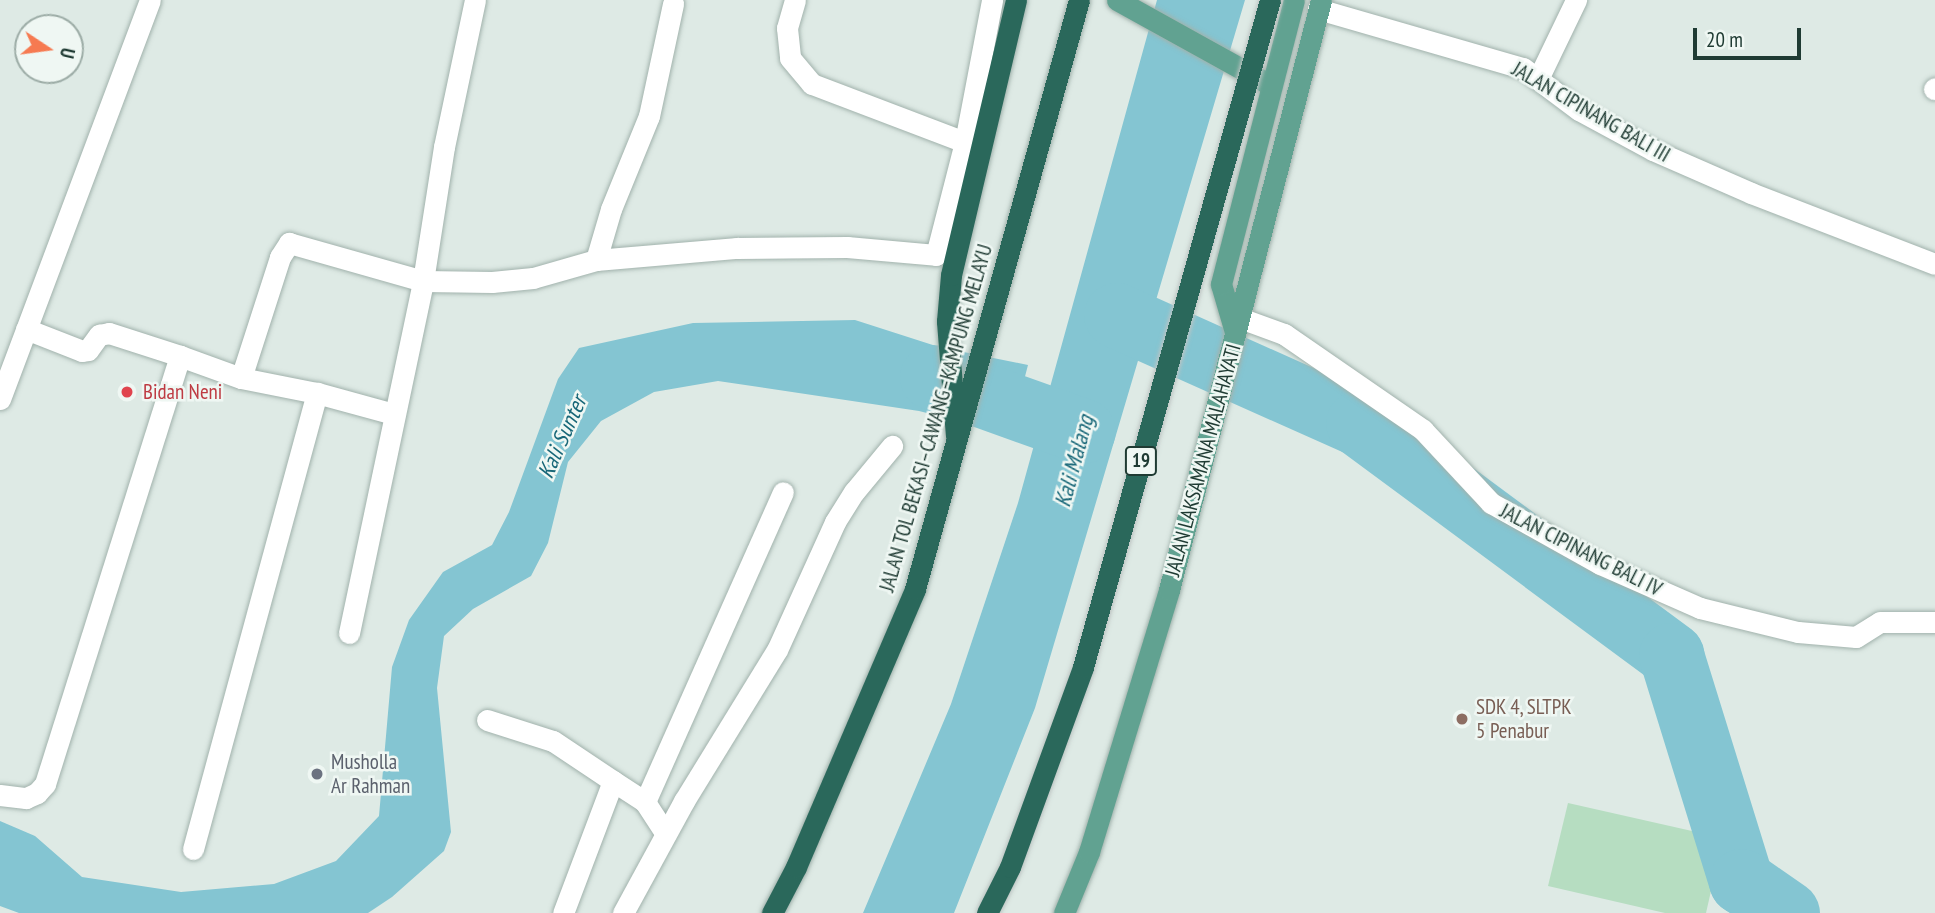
<!DOCTYPE html>
<html>
<head>
<meta charset="utf-8">
<style>
	body { margin:0 }
	#map { position:relative; width:1935px; height:913px; overflow:hidden; background:#deeae5; font-family:"PT Sans Narrow",sans-serif }
	div>[style] { position:absolute }
	.green>* { inset:0; background:#b6ddc1 }
	.water>* { inset:0; background:#84c5d2 }
	.river>* { height:65px; margin:-32.5px; padding:0 32.5px; transform-origin:32.5px; border-radius:32.5px; background:#84c5d2 }
	.roads { filter:drop-shadow(0 0 2px #a1b2ac) drop-shadow(0 0 2px #a1b2ac) }
	.minor>* { height:21px; margin:-10.5px; padding:0 10.5px; transform-origin:10.5px; border-radius:10.5px; background:#fff }
	.primary>* { height:21px; margin:-10.5px; padding:0 10.5px; transform-origin:10.5px; border-radius:10.5px; background:#61a291 }
	.motorway>* { height:21px; margin:-10.5px; padding:0 10.5px; transform-origin:10.5px; border-radius:10.5px; background:#2a685b }
	.bridges { filter:drop-shadow(0 0 2px #bcc4c2) drop-shadow(0 0 2px #bcc4c2) }
	.motorway-bridge>* { height:21px; margin:-10.5px; padding:0 10.5px; transform-origin:10.5px; border-radius:10.5px; background:#2a685b }
	.dots>* { width:19px; height:19px; translate:-50% -50%; box-sizing:border-box; border:4px solid #eff7f3; border-radius:50% }
	span { translate:-50% -50%; white-space:nowrap; text-align:center; line-height:1.15; -webkit-text-stroke:5px #eff7f3; paint-order:stroke }
	.shield-label span { padding:2px 5px; background:#eff7f3; border:2px solid; border-radius:5px; -webkit-text-stroke-width:0 }
	.shield-label { font-size:19px; color:#1f3b33; font-weight:700 }
	.street-label { font-size:21px; color:#1f3b33 }
	.health-label { font-size:21px; color:#be3a42 }
	.left { translate:0 -50%; text-align:left }
	.education-label { font-size:21px; color:#785e54 }
	.worship-label { font-size:21px; color:#5b616d }
	.water-label { font-size:23px; color:#186778; font-style:italic }
	.north { position:absolute; left:14px; top:14px; width:70px; height:70px; box-sizing:border-box; background:#eff7f3; border:2px solid #9caca6; border-radius:50%; rotate:103deg; font-size:19px; font-weight:700; line-height:28px; text-align:center; color:#1f3b33 }
	.north::after { content:''; display:block; margin:auto; width:24px; height:32px; background:#f67a51; clip-path:polygon(50% 0,100% 100%,50% 72%,0 100%) }
	.scale { position:absolute; left:1693px; top:28px; width:108px; height:32px; box-sizing:border-box; border:4px solid #1f3b33; border-top:0; padding-left:9px; font-size:21px; line-height:24px; white-space:nowrap; color:#1f3b33; -webkit-text-stroke:5px #eff7f3; paint-order:stroke }
</style>
</head>
<body>
<div id="map">
	<div class="green">
		<i style="clip-path:polygon(1568px 803px,1723px 838px,1706px 913px,1665px 913px,1548px 886px)"></i>
	</div>
	<div class="water">
		<i style="clip-path:polygon(1157px 0,1245px 0,1035px 708px,954px 913px,863px 913px,951px 704px,1018px 503px)"></i>
		<i style="clip-path:polygon(855px 320px,939px 347px,1028px 365px,1010px 434px,919px 411px,718px 381px,654px 392px,601px 421px,568px 462px,548px 543px,531px 576px,473px 609px,444px 636px,437px 688px,451px 832px,444px 851px,392px 897px,368px 913px,19px 913px,0 906px,0 821px,35px 836px,82px 877px,181px 892px,274px 884px,336px 861px,379px 816px,392px 667px,409px 620px,443px 572px,492px 545px,509px 512px,558px 379px,579px 348px,693px 323px)"></i>
	</div>
	<div class="river">
		<i style="left:1116px;top:315px;width:265px;rotate:24.1deg"></i>
		<i style="left:1358px;top:423px;width:390px;rotate:36.5deg"></i>
		<i style="left:1671px;top:655px;width:237px;rotate:72.8deg"></i>
		<i style="left:1741px;top:881px;width:56px;rotate:34.8deg"></i>
		<i style="left:932px;top:377px;width:160px;rotate:19.7deg"></i>
	</div>
	<div class="roads">
		<div class="minor">
			<i style="left:795px;top:0;width:29px;rotate:106deg"></i>
			<i style="left:787px;top:28px;width:30px;rotate:84deg"></i>
			<i style="left:790px;top:58px;width:34px;rotate:50deg"></i>
			<i style="left:812px;top:84px;width:164px;rotate:20.8deg"></i>
			<i style="left:1318px;top:9px;width:213px;rotate:16.1deg"></i>
			<i style="left:1523px;top:68px;width:70px;rotate:36.9deg"></i>
			<i style="left:1579px;top:110px;width:84px;rotate:28.4deg"></i>
			<i style="left:1653px;top:150px;width:107px;rotate:23.7deg"></i>
			<i style="left:1751px;top:193px;width:197px;rotate:21.1deg"></i>
			<i style="left:1538px;top:79px;width:88px;rotate:-64.3deg"></i>
			<i style="left:1934px;top:89px;width:1px;rotate:-45deg"></i>
			<i style="left:596px;top:260px;width:53px;rotate:-73.6deg"></i>
			<i style="left:611px;top:209px;width:100px;rotate:-67.8deg"></i>
			<i style="left:649px;top:116px;width:115px;rotate:-77.9deg"></i>
			<i style="left:1240px;top:318px;width:47px;rotate:20deg"></i>
			<i style="left:1284px;top:334px;width:169px;rotate:34.6deg"></i>
			<i style="left:1423px;top:430px;width:100px;rotate:47deg"></i>
			<i style="left:1491px;top:503px;width:125px;rotate:29.2deg"></i>
			<i style="left:1600px;top:564px;width:109px;rotate:23.7deg"></i>
			<i style="left:1700px;top:608px;width:101px;rotate:13.8deg"></i>
			<i style="left:1798px;top:632px;width:58px;rotate:4.9deg"></i>
			<i style="left:1856px;top:637px;width:28px;rotate:-32deg"></i>
			<i style="left:1880px;top:622px;width:55px"></i>
			<i style="left:26px;top:329px;width:60px;rotate:21.4deg"></i>
			<i style="left:82px;top:351px;width:6px;rotate:-9deg"></i>
			<i style="left:88px;top:350px;width:19px;rotate:-54deg"></i>
			<i style="left:99px;top:335px;width:10px;rotate:-11deg"></i>
			<i style="left:109px;top:333px;width:75px;rotate:17.9deg"></i>
			<i style="left:241px;top:378px;width:127px;rotate:-72.1deg"></i>
			<i style="left:280px;top:257px;width:17px;rotate:-57deg"></i>
			<i style="left:289px;top:243px;width:139px;rotate:15.8deg"></i>
			<i style="left:423px;top:281px;width:69px;rotate:0.8deg"></i>
			<i style="left:492px;top:282px;width:41px;rotate:-5.6deg"></i>
			<i style="left:533px;top:278px;width:66px;rotate:-15.9deg"></i>
			<i style="left:596px;top:260px;width:142px;rotate:-4.9deg"></i>
			<i style="left:737px;top:248px;width:110px;rotate:-0.5deg"></i>
			<i style="left:847px;top:247px;width:89px;rotate:5.1deg"></i>
			<i style="left:936px;top:255px;width:117px;rotate:-75.6deg"></i>
			<i style="left:965px;top:142px;width:145px;rotate:-79.2deg"></i>
			<i style="left:0;top:399px;width:426px;rotate:-69.4deg"></i>
			<i style="left:349px;top:633px;width:360px;rotate:-78.1deg"></i>
			<i style="left:423px;top:281px;width:136px;rotate:-81.1deg"></i>
			<i style="left:444px;top:147px;width:150px;rotate:-78.1deg"></i>
			<i style="left:487px;top:720px;width:69px;rotate:17.7deg"></i>
			<i style="left:553px;top:741px;width:72px;rotate:33.7deg"></i>
			<i style="left:613px;top:781px;width:141px;rotate:110.7deg"></i>
			<i style="left:613px;top:781px;width:38px;rotate:33deg"></i>
			<i style="left:645px;top:802px;width:38px;rotate:57deg"></i>
			<i style="left:0;top:795px;width:26px;rotate:7deg"></i>
			<i style="left:26px;top:798px;width:12px;rotate:-24deg"></i>
			<i style="left:37px;top:793px;width:12px;rotate:-48deg"></i>
			<i style="left:45px;top:784px;width:449px;rotate:-72.5deg"></i>
			<i style="left:180px;top:356px;width:65px;rotate:19.8deg"></i>
			<i style="left:241px;top:378px;width:77px;rotate:11.2deg"></i>
			<i style="left:317px;top:393px;width:80px;rotate:15.3deg"></i>
			<i style="left:645px;top:802px;width:339px;rotate:-66deg"></i>
			<i style="left:193px;top:849px;width:473px;rotate:-74.8deg"></i>
			<i style="left:623px;top:913px;width:128px;rotate:-61.4deg"></i>
			<i style="left:684px;top:801px;width:177px;rotate:-58.4deg"></i>
			<i style="left:777px;top:650px;width:141px;rotate:-65.6deg"></i>
			<i style="left:835px;top:522px;width:36px;rotate:-58deg"></i>
			<i style="left:854px;top:492px;width:60px;rotate:-50.4deg"></i>
		</div>
		<div class="primary">
			<i style="left:1117px;top:0;width:169px;rotate:29deg"></i>
			<i style="left:1235px;top:332px;width:50px;rotate:-106.3deg"></i>
			<i style="left:1221px;top:284px;width:293px;rotate:-75.6deg"></i>
			<i style="left:1064px;top:913px;width:66px;rotate:-67.7deg"></i>
			<i style="left:1089px;top:852px;width:274px;rotate:-73deg"></i>
			<i style="left:1169px;top:590px;width:609px;rotate:-75.55deg"></i>
		</div>
		<div class="motorway">
			<i style="left:956px;top:436px;width:115px;rotate:-94.5deg"></i>
			<i style="left:947px;top:321px;width:46px;rotate:-85deg"></i>
			<i style="left:951px;top:275px;width:283px;rotate:-76.7deg"></i>
			<i style="left:772px;top:913px;width:52px;rotate:-62.4deg"></i>
			<i style="left:796px;top:867px;width:302px;rotate:-66.8deg"></i>
			<i style="left:915px;top:589px;width:611px;rotate:-74.44deg"></i>
		</div>
	</div>
	<div class="bridges">
		<div class="motorway-bridge">
			<i style="left:987px;top:913px;width:51px;rotate:-63.4deg"></i>
			<i style="left:1010px;top:867px;width:213px;rotate:-69.9deg"></i>
			<i style="left:1083px;top:667px;width:693px;rotate:-74.34deg"></i>
		</div>
	</div>
	<div class="dots">
		<i style="left:127px;top:392px;background:#e0444e"></i>
		<i style="left:1462px;top:719px;background:#8d6e63"></i>
		<i style="left:317px;top:774px;background:#6b7280"></i>
	</div>
	<div class="shield-label">
		<span style="left:1141px;top:461px">19</span>
	</div>
	<div class="street-label">
		<span style="left:1591px;top:112px;rotate:30deg">JALAN CIPINANG BALI III</span>
		<span style="left:936px;top:418px;rotate:-74deg">JALAN TOL BEKASI–CAWANG–KAMPUNG MELAYU</span>
		<span style="left:1203px;top:460px;rotate:-75deg">JALAN LAKSAMANA MALAHAYATI</span>
		<span style="left:1581px;top:550px;rotate:27deg">JALAN CIPINANG BALI IV</span>
	</div>
	<div class="health-label">
		<span class="left" style="left:143px;top:392px">Bidan Neni</span>
	</div>
	<div class="education-label">
		<span class="left" style="left:1476px;top:719px">SDK 4, SLTPK<br>5 Penabur</span>
	</div>
	<div class="worship-label">
		<span class="left" style="left:331px;top:774px">Musholla<br>Ar Rahman</span>
	</div>
	<div class="water-label">
		<span style="left:562px;top:437px;rotate:-66deg">Kali Sunter</span>
		<span style="left:1074px;top:461px;rotate:-75deg">Kali Malang</span>
	</div>
	<div class="north">U</div>
	<div class="scale">20 m</div>
</div>
</body>
</html>
